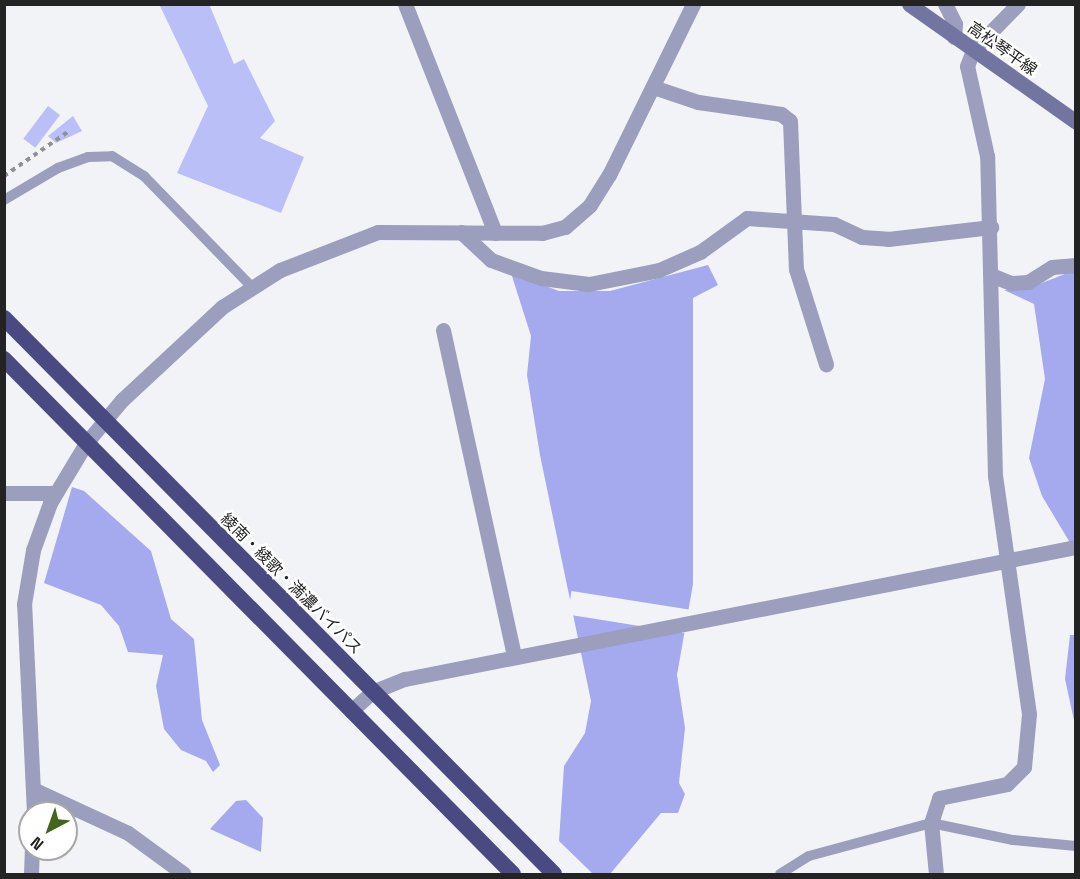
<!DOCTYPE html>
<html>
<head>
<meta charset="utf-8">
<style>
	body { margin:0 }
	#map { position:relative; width:1080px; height:879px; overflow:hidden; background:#f2f3f6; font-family:"Space Grotesk","Noto Sans JP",sans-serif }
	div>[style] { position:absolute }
	.water>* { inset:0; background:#a5a9ed }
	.pier>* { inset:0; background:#f2f3f6; transform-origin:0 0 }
	.building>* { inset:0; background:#bbbff7; transform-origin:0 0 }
	.path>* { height:4px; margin-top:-2px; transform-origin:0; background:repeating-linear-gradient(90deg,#909193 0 4.5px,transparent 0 9px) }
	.service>* { height:10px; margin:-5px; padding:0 5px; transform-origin:5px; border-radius:5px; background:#9b9ebc }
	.minor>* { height:15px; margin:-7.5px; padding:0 7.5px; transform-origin:7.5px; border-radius:7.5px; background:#9b9ebc }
	.tertiary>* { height:15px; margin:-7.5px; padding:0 7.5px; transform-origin:7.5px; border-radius:7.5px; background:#9b9ebc }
	.secondary>* { height:15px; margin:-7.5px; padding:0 7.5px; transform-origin:7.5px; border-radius:7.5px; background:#7275a0 }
	.trunk>* { height:16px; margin:-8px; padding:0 8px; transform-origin:8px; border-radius:8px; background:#4a4a82 }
	span { translate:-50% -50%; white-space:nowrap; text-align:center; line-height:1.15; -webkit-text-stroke:5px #fff; paint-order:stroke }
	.street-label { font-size:16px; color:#232324 }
	.frame { position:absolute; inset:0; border:6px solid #232324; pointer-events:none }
	.north { position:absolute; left:18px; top:801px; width:60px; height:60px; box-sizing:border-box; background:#fff; border:2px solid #a7a7a7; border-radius:50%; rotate:221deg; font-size:16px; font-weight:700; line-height:24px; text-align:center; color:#232324 }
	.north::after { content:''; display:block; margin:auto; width:21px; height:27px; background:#43651c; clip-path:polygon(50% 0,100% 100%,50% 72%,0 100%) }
</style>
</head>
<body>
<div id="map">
	<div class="water">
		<i style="clip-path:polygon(708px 265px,718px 285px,693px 298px,693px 584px,677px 675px,685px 728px,679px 783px,685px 794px,678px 813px,661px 813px,610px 874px,593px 874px,559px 841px,564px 766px,585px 733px,591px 701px,540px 455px,527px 375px,531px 336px,511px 273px,559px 291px,610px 291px)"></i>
		<i style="clip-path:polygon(1075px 270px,1075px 551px,1042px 496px,1029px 458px,1045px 379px,1034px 304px,1004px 290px,1024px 290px)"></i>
		<i style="clip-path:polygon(72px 487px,84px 491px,151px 551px,171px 619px,194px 639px,202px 720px,220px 765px,213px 772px,206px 761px,181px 750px,164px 729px,156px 686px,163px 655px,128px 652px,119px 626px,101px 605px,44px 583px)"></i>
		<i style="clip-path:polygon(1070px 635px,1075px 635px,1075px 725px,1065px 679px)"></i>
		<i style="clip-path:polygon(246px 800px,263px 818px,261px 852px,210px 829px,236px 801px)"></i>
	</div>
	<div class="pier">
		<i style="left:692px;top:610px;width:24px;height:122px;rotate:99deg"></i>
	</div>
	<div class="building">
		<i style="clip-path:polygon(159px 4px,209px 4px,234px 64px,244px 59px,275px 121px,260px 138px,304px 157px,281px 213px,177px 173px,208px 106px)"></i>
		<i style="left:48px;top:106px;width:15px;height:41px;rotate:37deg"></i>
		<i style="clip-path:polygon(73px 116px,82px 131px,56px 143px,48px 136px)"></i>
	</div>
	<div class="path">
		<i style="left:4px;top:176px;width:79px;rotate:-34.7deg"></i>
	</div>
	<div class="service">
		<i style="left:4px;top:200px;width:63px;rotate:-30.7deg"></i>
		<i style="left:58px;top:168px;width:32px;rotate:-20deg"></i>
		<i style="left:88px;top:157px;width:24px;rotate:-2deg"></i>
		<i style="left:112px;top:156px;width:38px;rotate:32deg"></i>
		<i style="left:144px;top:176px;width:152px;rotate:45.8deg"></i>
		<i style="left:780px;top:874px;width:34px;rotate:-32deg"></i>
		<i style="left:809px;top:856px;width:126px;rotate:-15.1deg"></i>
		<i style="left:931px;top:823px;width:84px;rotate:11.7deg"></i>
		<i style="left:1013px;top:840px;width:63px;rotate:5.4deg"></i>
	</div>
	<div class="minor">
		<i style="left:405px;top:4px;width:246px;rotate:68.5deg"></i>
		<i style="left:945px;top:4px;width:22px;rotate:63deg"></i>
		<i style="left:955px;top:24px;width:13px;rotate:94deg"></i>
		<i style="left:653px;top:87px;width:47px;rotate:18.4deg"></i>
		<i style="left:698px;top:102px;width:84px;rotate:8.2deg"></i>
		<i style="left:781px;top:114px;width:11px;rotate:38deg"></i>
		<i style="left:790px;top:121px;width:148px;rotate:87.7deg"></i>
		<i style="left:796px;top:269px;width:100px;rotate:72.5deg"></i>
		<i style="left:461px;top:232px;width:41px;rotate:43deg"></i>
		<i style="left:491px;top:260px;width:53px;rotate:19.8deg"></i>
		<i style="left:541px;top:278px;width:48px;rotate:7.1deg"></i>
		<i style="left:589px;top:284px;width:71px;rotate:-11.3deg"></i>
		<i style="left:659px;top:270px;width:45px;rotate:-23.7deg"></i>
		<i style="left:700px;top:252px;width:58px;rotate:-35.9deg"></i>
		<i style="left:747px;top:218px;width:87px;rotate:3.9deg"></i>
		<i style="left:834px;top:224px;width:31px;rotate:25deg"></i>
		<i style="left:862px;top:237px;width:26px;rotate:4deg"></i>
		<i style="left:888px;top:239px;width:104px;rotate:-6.6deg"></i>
		<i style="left:991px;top:275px;width:22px;rotate:22deg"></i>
		<i style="left:1011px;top:283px;width:17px;rotate:-3deg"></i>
		<i style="left:1028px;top:282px;width:28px;rotate:-32deg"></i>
		<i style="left:1052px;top:267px;width:24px;rotate:-5deg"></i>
		<i style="left:443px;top:330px;width:334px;rotate:77.7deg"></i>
		<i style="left:4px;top:493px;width:50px"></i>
		<i style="left:35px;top:790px;width:102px;rotate:24.8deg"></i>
		<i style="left:128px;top:833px;width:69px;rotate:36.2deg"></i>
		<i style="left:936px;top:874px;width:51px;rotate:-95.6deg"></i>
		<i style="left:931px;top:823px;width:26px;rotate:-72deg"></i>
		<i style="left:939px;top:798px;width:69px;rotate:-11.6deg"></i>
		<i style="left:1007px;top:784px;width:24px;rotate:-45deg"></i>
		<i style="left:1024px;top:767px;width:53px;rotate:-84.6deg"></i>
		<i style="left:1029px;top:714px;width:240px;rotate:-98.1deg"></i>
		<i style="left:995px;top:476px;width:320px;rotate:-91.4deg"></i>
		<i style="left:987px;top:156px;width:92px;rotate:-102.5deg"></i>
		<i style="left:967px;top:66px;width:17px;rotate:-69deg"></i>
		<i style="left:973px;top:50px;width:64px;rotate:-45.6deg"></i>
	</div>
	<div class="tertiary">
		<i style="left:351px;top:711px;width:28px;rotate:-42deg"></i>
		<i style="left:372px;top:692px;width:35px;rotate:-22deg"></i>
		<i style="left:405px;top:679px;width:684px;rotate:-11.13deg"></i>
		<i style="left:34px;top:813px;width:209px;rotate:-92.7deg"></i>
		<i style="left:24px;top:604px;width:55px;rotate:-80.5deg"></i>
		<i style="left:33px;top:550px;width:50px;rotate:-70.1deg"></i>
		<i style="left:50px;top:503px;width:70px;rotate:-59deg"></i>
		<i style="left:86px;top:443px;width:56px;rotate:-50.1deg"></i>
		<i style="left:122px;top:400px;width:137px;rotate:-42.9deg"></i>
		<i style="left:222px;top:307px;width:69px;rotate:-32.5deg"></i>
		<i style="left:280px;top:270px;width:105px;rotate:-21.2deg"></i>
		<i style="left:378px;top:232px;width:164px;rotate:0.3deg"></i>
		<i style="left:542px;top:233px;width:24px;rotate:-15deg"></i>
		<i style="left:565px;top:227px;width:33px;rotate:-41deg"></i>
		<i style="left:590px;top:205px;width:36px;rotate:-58deg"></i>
		<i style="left:609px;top:175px;width:191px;rotate:-63.8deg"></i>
		<i style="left:31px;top:874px;width:25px;rotate:-88deg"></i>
	</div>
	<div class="secondary">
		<i style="left:909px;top:4px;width:204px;rotate:35.2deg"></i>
	</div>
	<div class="trunk">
		<i style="left:4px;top:318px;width:782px;rotate:45.31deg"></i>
		<i style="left:4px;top:359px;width:724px;rotate:45.34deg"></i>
	</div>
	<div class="street-label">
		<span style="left:1002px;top:49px;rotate:35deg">高松琴平線</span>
		<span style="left:291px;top:584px;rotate:45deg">綾南・綾歌・満濃バイパス</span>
	</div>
	<div class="frame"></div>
	<div class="north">N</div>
</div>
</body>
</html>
